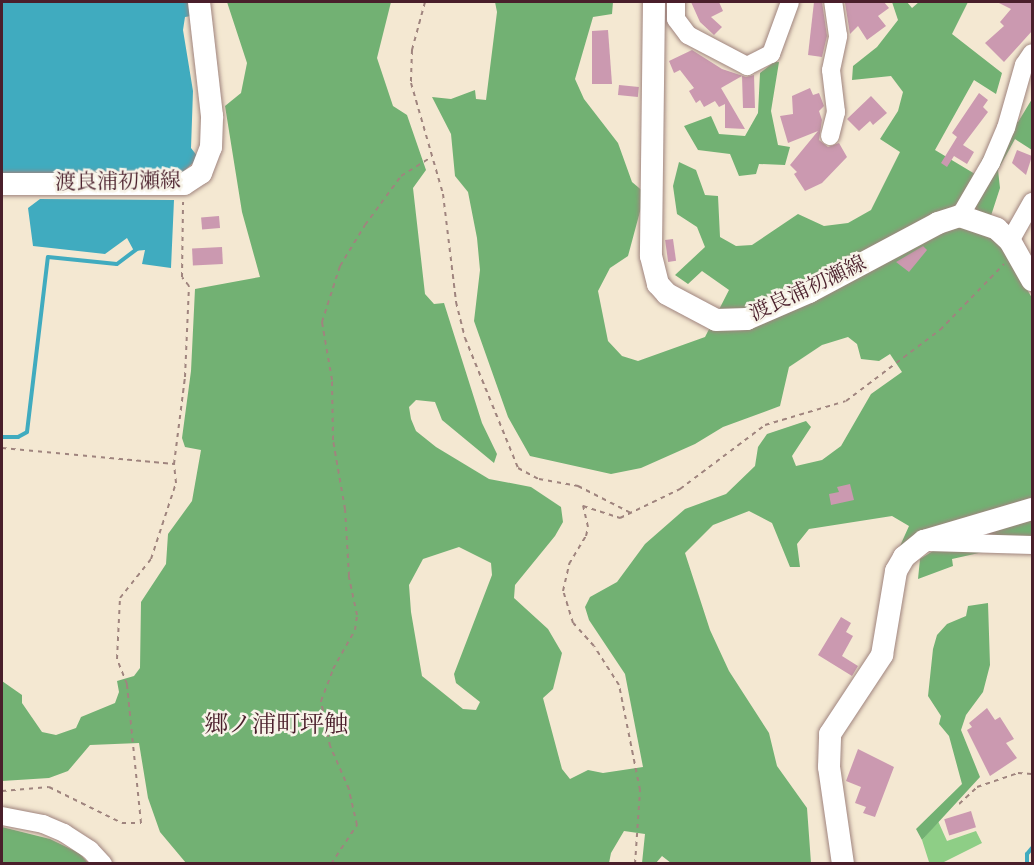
<!DOCTYPE html>
<html>
<head>
<meta charset="utf-8">
<style>
	body { margin:0 }
	#map { position:relative; width:1034px; height:865px; overflow:hidden; background:#f4e8d2; font-family:Cardo,"Noto Serif JP",serif }
	div>[style] { position:absolute }
	.green>* { inset:0; background:#8ece86 }
	.forest>* { inset:0; background:#72b173 }
	.water>* { inset:0; background:#40abbf }
	.stream>* { height:4px; margin:-2px; padding:0 2px; transform-origin:2px; border-radius:2px; background:#40abbf }
	.building>* { inset:0; background:#cb99b0; transform-origin:0 0 }
	.path>* { height:2px; margin-top:-1px; transform-origin:0; background:repeating-linear-gradient(90deg,#9f847e 0 4.5px,transparent 0 9px) }
	.roads { filter:drop-shadow(0 0 2px #9f847e) drop-shadow(0 0 2px #9f847e) }
	.minor>* { height:18px; margin:-9px; padding:0 9px; transform-origin:9px; border-radius:9px; background:#fff }
	.major>* { height:22px; margin:-11px; padding:0 11px; transform-origin:11px; border-radius:11px; background:#fff }
	span { translate:-50% -50%; white-space:nowrap; text-align:center; line-height:1.15; -webkit-text-stroke:5px #f7f3e8; paint-order:stroke }
	.street-label { font-size:21px; color:#4a1f2b }
	.quarter-label { font-size:24px; color:#4a1f2b }
	.frame { position:absolute; inset:0; border:3px solid #4a1f2b; pointer-events:none }
</style>
</head>
<body>
<div id="map">
	<div class="green">
		<i style="clip-path:polygon(938px 821px,947px 841px,976px 831px,982px 843px,942px 863px,929px 862px,922px 840px)"></i>
	</div>
	<div class="forest">
		<i style="clip-path:polygon(evenodd,227px 2px,391px 2px,377px 58px,393px 106px,407px 115px,426px 170px,413px 188px,425px 294px,434px 304px,444px 303px,482px 423px,497px 454px,494px 463px,442px 420px,435px 402px,416px 400px,409px 407px,411px 419px,416px 431px,436px 447px,489px 479px,531px 487px,561px 507px,563px 522px,555px 536px,515px 585px,514px 598px,548px 629px,562px 653px,553px 689px,543px 698px,562px 769px,570px 779px,588px 770px,603px 773px,643px 767px,625px 674px,589px 620px,585px 607px,590px 597px,617px 582px,645px 544px,685px 509px,726px 494px,755px 466px,758px 447px,767px 434px,806px 421px,811px 427px,792px 456px,796px 466px,822px 460px,841px 446px,871px 394px,902px 372px,890px 354px,879px 361px,861px 359px,857px 344px,848px 337px,822px 345px,789px 367px,780px 406px,723px 427px,695px 444px,641px 468px,611px 474px,530px 456px,508px 417px,474px 321px,480px 270px,477px 238px,468px 192px,455px 176px,451px 134px,432px 97px,451px 99px,475px 90px,476px 99px,486px 100px,497px 12px,495px 2px,613px 2px,612px 14px,593px 17px,575px 79px,584px 99px,618px 143px,632px 182px,645px 193px,628px 256px,610px 268px,598px 291px,608px 341px,622px 356px,638px 361px,705px 337px,729px 290px,702px 271px,688px 284px,675px 275px,705px 247px,697px 227px,677px 214px,673px 186px,679px 162px,696px 170px,705px 195px,718px 196px,720px 237px,736px 246px,752px 245px,798px 214px,824px 226px,848px 223px,871px 210px,900px 152px,880px 139px,898px 111px,903px 92px,891px 76px,852px 80px,853px 66px,877px 47px,898px 20px,892px 2px,907px 2px,912px 8px,919px 2px,968px 2px,952px 34px,1002px 73px,996px 94px,974px 80px,935px 150px,975px 174px,1004px 116px,1018px 122px,1032px 99px,1032px 150px,1015px 139px,998px 170px,1000px 188px,986px 231px,1000px 242px,1032px 298px,1032px 499px,900px 546px,909px 526px,892px 516px,809px 529px,797px 544px,800px 567px,790px 567px,772px 523px,749px 511px,713px 525px,685px 553px,710px 630px,729px 671px,769px 733px,777px 766px,807px 808px,811px 863px,671px 863px,662px 856px,656px 863px,642px 863px,645px 834px,624px 831px,611px 853px,609px 863px,186px 863px,160px 832px,148px 798px,139px 743px,90px 745px,68px 771px,49px 778px,2px 781px,2px 681px,22px 695px,22px 703px,42px 732px,56px 735px,76px 728px,81px 717px,115px 703px,119px 692px,117px 681px,134px 676px,140px 668px,141px 602px,166px 564px,168px 534px,192px 501px,201px 450px,185px 447px,182px 438px,191px 371px,195px 289px,260px 277px,242px 212px,225px 106px,241px 93px,247px 63px,227px 2px,459px 547px,491px 563px,492px 575px,454px 674px,456px 683px,480px 702px,476px 710px,463px 709px,422px 676px,411px 612px,409px 585px,423px 559px,459px 547px)"></i>
		<i style="clip-path:polygon(774px 62px,779px 62px,771px 111px,778px 145px,790px 147px,785px 165px,759px 164px,756px 174px,739px 176px,730px 154px,698px 150px,684px 126px,711px 116px,719px 134px,745px 136px,758px 113px,760px 73px)"></i>
		<i style="clip-path:polygon(1032px 518px,1032px 541px,952px 559px,953px 566px,918px 579px,920px 559px,954px 538px)"></i>
		<i style="clip-path:polygon(988px 603px,990px 665px,983px 692px,966px 715px,961px 730px,980px 777px,922px 840px,916px 829px,962px 784px,949px 736px,939px 724px,941px 716px,928px 696px,933px 649px,937px 635px,947px 624px,966px 616px,968px 606px)"></i>
		<i style="clip-path:polygon(2px 827px,50px 839px,79px 853px,88px 863px,2px 863px)"></i>
	</div>
	<div class="water">
		<i style="clip-path:polygon(2px 2px,188px 2px,191px 16px,185px 17px,183px 30px,193px 91px,191px 148px,198px 157px,194px 162px,183px 172px,170px 173px,2px 174px)"></i>
		<i style="clip-path:polygon(40px 199px,174px 200px,171px 268px,142px 264px,145px 250px,134px 251px,127px 238px,105px 254px,33px 246px,28px 208px)"></i>
	</div>
	<div class="stream">
		<i style="left:2px;top:437px;width:16px"></i>
		<i style="left:18px;top:437px;width:10px;rotate:-29deg"></i>
		<i style="left:27px;top:432px;width:176px;rotate:-83.2deg"></i>
		<i style="left:48px;top:257px;width:69px;rotate:5.8deg"></i>
		<i style="left:117px;top:264px;width:26px;rotate:-37deg"></i>
		<i style="left:1027px;top:864px;width:10px;rotate:-90deg"></i>
		<i style="left:1027px;top:854px;width:8px;rotate:-50deg"></i>
	</div>
	<div class="building">
		<i style="clip-path:polygon(691px 2px,719px 2px,723px 11px,711px 17px,722px 27px,714px 35px,700px 22px)"></i>
		<i style="clip-path:polygon(814px 2px,822px 2px,827px 36px,822px 57px,808px 55px)"></i>
		<i style="clip-path:polygon(848px 2px,884px 2px,889px 8px,878px 16px,886px 26px,867px 40px,858px 26px,850px 34px,845px 3px)"></i>
		<i style="clip-path:polygon(997px 2px,1032px 2px,1032px 31px,1004px 62px,985px 43px,1004px 26px,1000px 22px,1011px 9px)"></i>
		<i style="clip-path:polygon(608px 30px,612px 84px,592px 84px,592px 31px)"></i>
		<i style="clip-path:polygon(692px 50px,722px 69px,746px 77px,754px 75px,755px 108px,743px 108px,742px 76px,721px 88px,745px 129px,725px 128px,725px 104px,719px 107px,715px 101px,704px 107px,700px 100px,696px 103px,689px 91px,694px 88px,680px 70px,674px 73px,669px 61px)"></i>
		<i style="left:619px;top:85px;width:20px;height:10px;rotate:6deg"></i>
		<i style="clip-path:polygon(810px 88px,813px 95px,819px 93px,824px 106px,819px 111px,822px 120px,819px 140px,828px 147px,839px 143px,847px 157px,822px 183px,805px 191px,794px 174px,797px 172px,790px 165px,818px 131px,788px 143px,780px 116px,793px 114px,792px 96px)"></i>
		<i style="clip-path:polygon(979px 93px,988px 100px,983px 107px,988px 112px,963px 145px,974px 152px,967px 164px,954px 156px,947px 167px,941px 163px,957px 137px,952px 133px)"></i>
		<i style="clip-path:polygon(871px 96px,887px 113px,873px 125px,870px 121px,859px 131px,847px 119px)"></i>
		<i style="clip-path:polygon(1017px 150px,1032px 156px,1026px 175px,1012px 163px)"></i>
		<i style="left:219px;top:216px;width:12px;height:18px;rotate:85deg"></i>
		<i style="left:673px;top:239px;width:22px;height:8px;rotate:82deg"></i>
		<i style="clip-path:polygon(923px 246px,927px 250px,909px 272px,896px 262px)"></i>
		<i style="left:222px;top:247px;width:17px;height:30px;rotate:87deg"></i>
		<i style="clip-path:polygon(850px 484px,854px 500px,831px 505px,829px 494px,839px 492px,837px 487px)"></i>
		<i style="clip-path:polygon(841px 617px,851px 623px,846px 632px,853px 636px,842px 656px,858px 666px,852px 676px,818px 655px)"></i>
		<i style="clip-path:polygon(987px 708px,995px 720px,1000px 717px,1014px 739px,1006px 743px,1017px 758px,990px 776px,967px 730px,972px 727px,969px 723px)"></i>
		<i style="clip-path:polygon(858px 749px,894px 767px,875px 817px,863px 813px,866px 807px,855px 803px,861px 787px,846px 781px)"></i>
		<i style="left:971px;top:811px;width:17px;height:28px;rotate:73deg"></i>
	</div>
	<div class="path">
		<i style="left:425px;top:2px;width:50px;rotate:105.2deg"></i>
		<i style="left:412px;top:50px;width:33px;rotate:92deg"></i>
		<i style="left:411px;top:83px;width:116px;rotate:73.9deg"></i>
		<i style="left:443px;top:194px;width:109px;rotate:83.1deg"></i>
		<i style="left:456px;top:302px;width:37px;rotate:76deg"></i>
		<i style="left:465px;top:338px;width:140px;rotate:67.8deg"></i>
		<i style="left:518px;top:468px;width:24px;rotate:28deg"></i>
		<i style="left:539px;top:479px;width:40px;rotate:10deg"></i>
		<i style="left:578px;top:486px;width:59px;rotate:27deg"></i>
		<i style="left:2px;top:448px;width:173px;rotate:5.3deg"></i>
		<i style="left:2px;top:791px;width:47px;rotate:-4.9deg"></i>
		<i style="left:49px;top:787px;width:81px;rotate:26.3deg"></i>
		<i style="left:122px;top:823px;width:19px"></i>
		<i style="left:141px;top:823px;width:140px;rotate:-95.8deg"></i>
		<i style="left:127px;top:684px;width:27px;rotate:-112deg"></i>
		<i style="left:117px;top:659px;width:61px;rotate:-87.2deg"></i>
		<i style="left:120px;top:598px;width:50px;rotate:-51.5deg"></i>
		<i style="left:151px;top:559px;width:80px;rotate:-71.8deg"></i>
		<i style="left:176px;top:483px;width:19px;rotate:-96deg"></i>
		<i style="left:174px;top:464px;width:88px;rotate:-82.8deg"></i>
		<i style="left:185px;top:377px;width:91px;rotate:-87.5deg"></i>
		<i style="left:189px;top:286px;width:11px;rotate:-128deg"></i>
		<i style="left:182px;top:277px;width:75px;rotate:-89.2deg"></i>
		<i style="left:959px;top:804px;width:25px;rotate:-43deg"></i>
		<i style="left:977px;top:787px;width:43px;rotate:-18.9deg"></i>
		<i style="left:1018px;top:773px;width:14px;rotate:4deg"></i>
		<i style="left:331px;top:864px;width:47px;rotate:-56.3deg"></i>
		<i style="left:357px;top:825px;width:37px;rotate:-103deg"></i>
		<i style="left:349px;top:789px;width:47px;rotate:-113.8deg"></i>
		<i style="left:330px;top:746px;width:46px;rotate:-101.3deg"></i>
		<i style="left:321px;top:701px;width:34px;rotate:-69deg"></i>
		<i style="left:333px;top:669px;width:45px;rotate:-60.6deg"></i>
		<i style="left:355px;top:630px;width:15px;rotate:-82deg"></i>
		<i style="left:357px;top:615px;width:40px;rotate:-102deg"></i>
		<i style="left:349px;top:576px;width:67px;rotate:-93.4deg"></i>
		<i style="left:345px;top:509px;width:70px;rotate:-99.9deg"></i>
		<i style="left:333px;top:440px;width:60px;rotate:-91deg"></i>
		<i style="left:332px;top:380px;width:59px;rotate:-99.8deg"></i>
		<i style="left:322px;top:322px;width:59px;rotate:-72.2deg"></i>
		<i style="left:340px;top:266px;width:48px;rotate:-58.6deg"></i>
		<i style="left:365px;top:225px;width:61px;rotate:-53.7deg"></i>
		<i style="left:401px;top:176px;width:34px;rotate:-32deg"></i>
		<i style="left:635px;top:864px;width:74px;rotate:-86.1deg"></i>
		<i style="left:640px;top:790px;width:107px;rotate:-101.3deg"></i>
		<i style="left:619px;top:685px;width:46px;rotate:-122.7deg"></i>
		<i style="left:594px;top:646px;width:31px;rotate:-132deg"></i>
		<i style="left:573px;top:623px;width:34px;rotate:-107deg"></i>
		<i style="left:563px;top:591px;width:28px;rotate:-77deg"></i>
		<i style="left:569px;top:564px;width:33px;rotate:-59deg"></i>
		<i style="left:586px;top:536px;width:9px;rotate:-77deg"></i>
		<i style="left:588px;top:527px;width:22px;rotate:-103deg"></i>
		<i style="left:583px;top:506px;width:39px;rotate:18deg"></i>
		<i style="left:620px;top:518px;width:67px;rotate:-25.8deg"></i>
		<i style="left:680px;top:489px;width:106px;rotate:-37deg"></i>
		<i style="left:765px;top:425px;width:84px;rotate:-16.5deg"></i>
		<i style="left:846px;top:401px;width:118px;rotate:-37.1deg"></i>
		<i style="left:940px;top:330px;width:92px;rotate:-45.9deg"></i>
	</div>
	<div class="roads">
		<div class="minor">
			<i style="left:676px;top:2px;width:17px;rotate:90deg"></i>
			<i style="left:676px;top:19px;width:20px;rotate:53deg"></i>
			<i style="left:688px;top:35px;width:67px;rotate:27.7deg"></i>
			<i style="left:747px;top:66px;width:27px;rotate:-27deg"></i>
			<i style="left:771px;top:54px;width:55px;rotate:-69.9deg"></i>
			<i style="left:830px;top:136px;width:25px;rotate:-76deg"></i>
			<i style="left:836px;top:112px;width:42px;rotate:-96.8deg"></i>
			<i style="left:831px;top:70px;width:35px;rotate:-78deg"></i>
			<i style="left:838px;top:36px;width:34px;rotate:-98deg"></i>
			<i style="left:960px;top:216px;width:61px;rotate:-59.7deg"></i>
			<i style="left:991px;top:163px;width:38px;rotate:-67deg"></i>
			<i style="left:1006px;top:128px;width:66px;rotate:-74.1deg"></i>
			<i style="left:1024px;top:65px;width:14px;rotate:-56deg"></i>
			<i style="left:1010px;top:241px;width:45px;rotate:-60.6deg"></i>
			<i style="left:929px;top:542px;width:103px;rotate:1.7deg"></i>
			<i style="left:2px;top:816px;width:42px;rotate:11deg"></i>
			<i style="left:43px;top:824px;width:23px;rotate:23deg"></i>
			<i style="left:64px;top:833px;width:31px;rotate:33deg"></i>
			<i style="left:90px;top:850px;width:19px;rotate:47deg"></i>
		</div>
		<div class="major">
			<i style="left:654px;top:2px;width:254px;rotate:90.7deg"></i>
			<i style="left:651px;top:256px;width:29px;rotate:76deg"></i>
			<i style="left:658px;top:284px;width:13px;rotate:48deg"></i>
			<i style="left:667px;top:294px;width:55px;rotate:28deg"></i>
			<i style="left:716px;top:320px;width:31px;rotate:-2deg"></i>
			<i style="left:747px;top:319px;width:68px;rotate:-23.5deg"></i>
			<i style="left:809px;top:292px;width:146px;rotate:-28.1deg"></i>
			<i style="left:938px;top:223px;width:23px;rotate:-18deg"></i>
			<i style="left:960px;top:216px;width:39px;rotate:19deg"></i>
			<i style="left:997px;top:229px;width:18px;rotate:43deg"></i>
			<i style="left:1010px;top:241px;width:45px;rotate:60.6deg"></i>
			<i style="left:2px;top:184px;width:182px"></i>
			<i style="left:184px;top:184px;width:20px;rotate:-33deg"></i>
			<i style="left:201px;top:173px;width:28px;rotate:-69deg"></i>
			<i style="left:211px;top:147px;width:31px;rotate:-88deg"></i>
			<i style="left:212px;top:116px;width:115px;rotate:-96.5deg"></i>
			<i style="left:843px;top:864px;width:98px;rotate:-98.2deg"></i>
			<i style="left:829px;top:767px;width:33px;rotate:-88deg"></i>
			<i style="left:830px;top:734px;width:95px;rotate:-56.6deg"></i>
			<i style="left:882px;top:655px;width:85px;rotate:-80.5deg"></i>
			<i style="left:896px;top:571px;width:16px;rotate:-60deg"></i>
			<i style="left:904px;top:557px;width:26px;rotate:-39deg"></i>
			<i style="left:924px;top:541px;width:113px;rotate:-16.5deg"></i>
		</div>
	</div>
	<div class="street-label">
		<span style="left:118px;top:182px;rotate:-1deg">渡良浦初瀬線</span>
		<span style="left:808px;top:289px;rotate:-25deg">渡良浦初瀬線</span>
	</div>
	<div class="quarter-label">
		<span style="left:276px;top:725px">郷ノ浦町坪触</span>
	</div>
	<div class="frame"></div>
</div>
</body>
</html>
